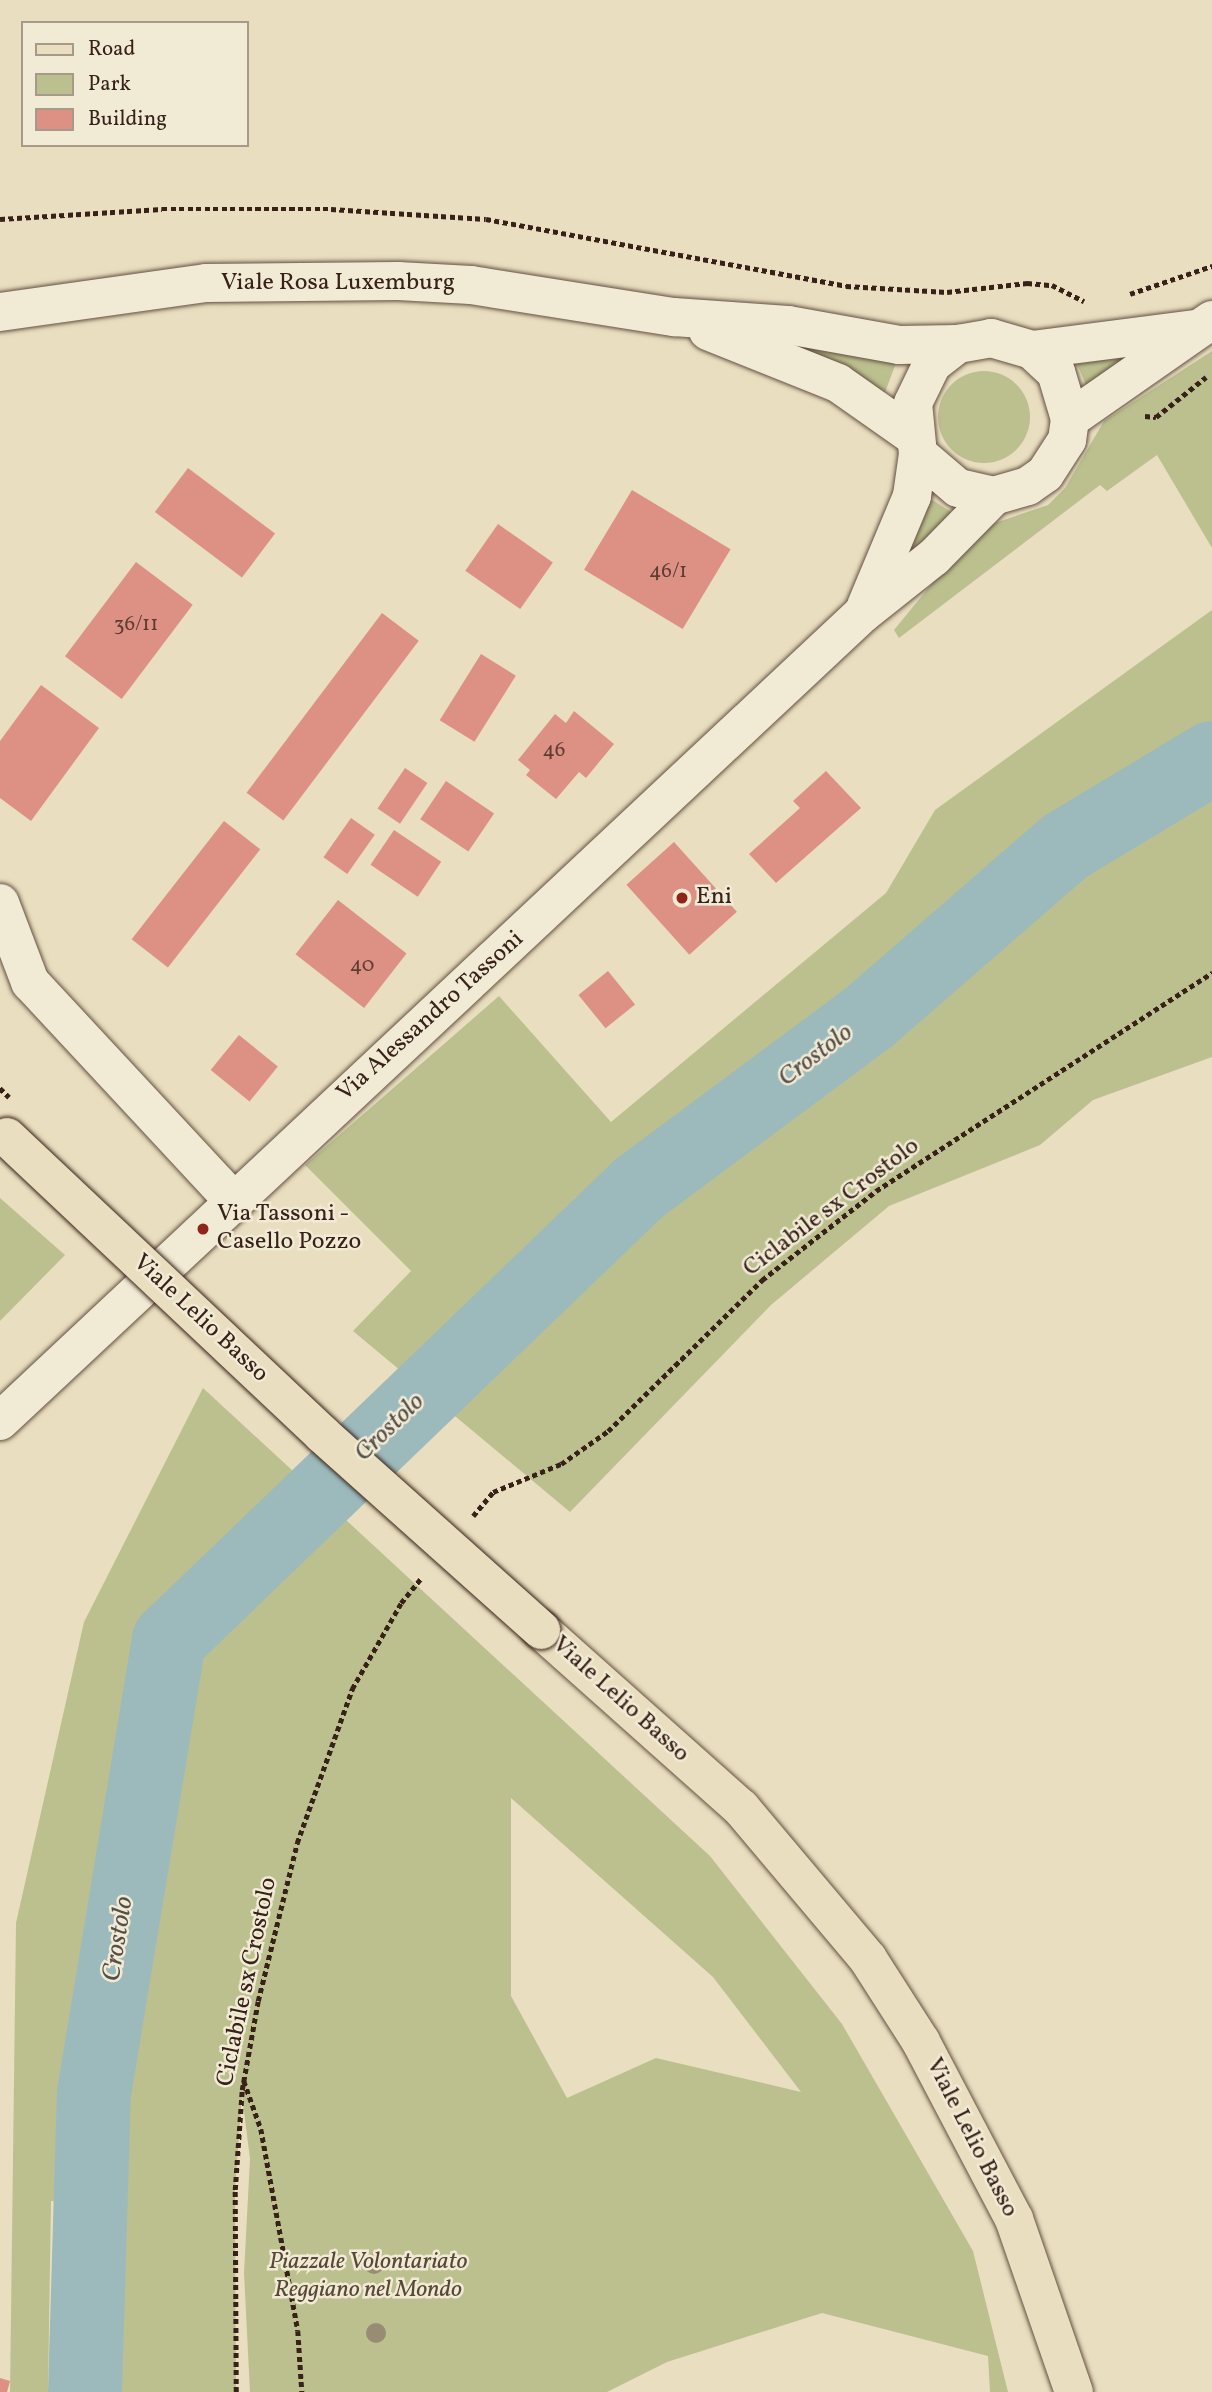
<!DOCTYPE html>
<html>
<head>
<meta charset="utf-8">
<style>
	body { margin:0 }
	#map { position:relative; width:1212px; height:2392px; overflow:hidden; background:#e9debf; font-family:Vollkorn,serif }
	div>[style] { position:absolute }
	.green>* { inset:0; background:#bcc08e }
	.round { border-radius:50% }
	.river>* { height:74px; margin:-37px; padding:0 37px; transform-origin:37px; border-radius:37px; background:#9cbabc }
	.building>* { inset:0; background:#dd9185; transform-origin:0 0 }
	.path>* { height:4.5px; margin-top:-2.25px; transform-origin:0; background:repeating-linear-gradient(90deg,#372118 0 5px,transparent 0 8.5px) }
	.roads { filter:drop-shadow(0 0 2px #645042) drop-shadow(0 0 2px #645042) }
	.minor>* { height:38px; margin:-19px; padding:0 19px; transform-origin:19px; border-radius:19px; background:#f1ead5 }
	.major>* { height:38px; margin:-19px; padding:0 19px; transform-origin:19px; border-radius:19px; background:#e9debf }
	.bridges { filter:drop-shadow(0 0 2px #372118) drop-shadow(0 0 2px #372118) }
	.major-bridge>* { height:38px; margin:-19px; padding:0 19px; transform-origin:19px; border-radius:19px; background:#e9debf }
	.trees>* { width:20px; height:20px; margin:-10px; border-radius:50%; background:#998c74 }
	.dots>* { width:19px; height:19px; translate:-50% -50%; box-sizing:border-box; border:4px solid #f1ead5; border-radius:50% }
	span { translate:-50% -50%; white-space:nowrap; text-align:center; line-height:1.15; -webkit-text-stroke:5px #f1ead5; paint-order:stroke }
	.number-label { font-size:21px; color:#603d33 }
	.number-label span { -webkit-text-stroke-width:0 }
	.street-label { font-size:24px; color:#372118 }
	.poi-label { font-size:24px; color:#372118 }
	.left { translate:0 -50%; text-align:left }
	.park-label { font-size:24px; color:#584936; font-style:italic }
	.water-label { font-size:26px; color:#554f49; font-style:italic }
	.legend { position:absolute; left:21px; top:21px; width:228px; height:126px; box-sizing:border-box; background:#f1ead5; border:2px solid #a79a89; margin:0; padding:9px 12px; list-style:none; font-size:21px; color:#372118 }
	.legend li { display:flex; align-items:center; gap:14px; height:35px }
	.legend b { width:35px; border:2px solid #a79a89 }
</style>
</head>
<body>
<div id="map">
	<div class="green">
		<i style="clip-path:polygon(777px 341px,896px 363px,884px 395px)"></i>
		<i style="clip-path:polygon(1167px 342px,1088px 390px,1076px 361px)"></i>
		<i style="clip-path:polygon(1212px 351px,1212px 548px,1157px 455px,1107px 491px,1100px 485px,899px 638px,894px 630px,970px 537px,986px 526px,1048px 505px,1065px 488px,1104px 421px)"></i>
		<i class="round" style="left:938px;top:371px;width:92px;height:92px"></i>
		<i style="clip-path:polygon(928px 497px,954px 514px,897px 570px,917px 534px)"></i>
		<i style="clip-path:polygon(1212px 610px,1212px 1057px,1093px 1100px,1040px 1145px,889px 1206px,771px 1305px,570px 1512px,353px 1331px,411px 1271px,305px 1165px,499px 996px,611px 1122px,886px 893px,935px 810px)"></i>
		<i style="clip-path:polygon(0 1198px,65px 1255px,0 1321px)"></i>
		<i style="clip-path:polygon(evenodd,203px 1388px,710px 1856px,842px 2024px,973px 2251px,1008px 2392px,990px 2392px,988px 2356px,822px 2313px,667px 2362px,607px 2392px,250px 2392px,244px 2273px,250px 2159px,242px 2095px,235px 2190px,236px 2392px,107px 2392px,108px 2200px,51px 2201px,48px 2392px,10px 2392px,16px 1923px,84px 1622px,203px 1388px,511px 1798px,713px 1977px,801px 2092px,656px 2058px,567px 2098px,511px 1996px,511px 1798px)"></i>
	</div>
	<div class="river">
		<i style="left:85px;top:2392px;width:299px;rotate:-88.3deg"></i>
		<i style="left:94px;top:2093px;width:459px;rotate:-80.6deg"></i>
		<i style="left:169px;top:1640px;width:652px;rotate:-43.88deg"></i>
		<i style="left:639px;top:1188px;width:285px;rotate:-36.6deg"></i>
		<i style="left:868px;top:1018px;width:262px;rotate:-41deg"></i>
		<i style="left:1066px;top:846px;width:170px;rotate:-31.1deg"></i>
	</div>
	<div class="building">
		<i style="left:188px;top:468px;width:109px;height:55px;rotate:37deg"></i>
		<i style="left:632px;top:490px;width:115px;height:93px;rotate:31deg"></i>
		<i style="left:498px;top:524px;width:67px;height:57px;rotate:35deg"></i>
		<i style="left:136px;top:562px;width:71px;height:118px;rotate:37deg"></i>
		<i style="left:382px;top:613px;width:46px;height:225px;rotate:37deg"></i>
		<i style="left:481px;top:654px;width:41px;height:78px;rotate:32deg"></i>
		<i style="clip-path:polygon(41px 685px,99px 728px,31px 821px,0 798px,0 741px)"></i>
		<i style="clip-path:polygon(574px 711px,614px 744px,586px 778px,579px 772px,556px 799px,526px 775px,530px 770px,518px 760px,555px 714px,566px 723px)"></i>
		<i style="left:405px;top:768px;width:27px;height:49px;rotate:34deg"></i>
		<i style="clip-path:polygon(826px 771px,861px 808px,776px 883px,749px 854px,800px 808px,793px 801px)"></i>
		<i style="left:446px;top:781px;width:58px;height:46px;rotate:34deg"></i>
		<i style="left:351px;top:818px;width:29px;height:48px;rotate:35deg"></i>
		<i style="left:224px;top:821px;width:46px;height:150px;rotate:38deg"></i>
		<i style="left:394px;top:830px;width:57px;height:42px;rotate:34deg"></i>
		<i style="left:674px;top:842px;width:94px;height:64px;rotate:48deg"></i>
		<i style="left:338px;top:900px;width:87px;height:69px;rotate:38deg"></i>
		<i style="left:608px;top:971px;width:43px;height:38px;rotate:51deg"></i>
		<i style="left:239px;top:1035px;width:50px;height:45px;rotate:39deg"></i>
		<i style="clip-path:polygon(0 2378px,10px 2381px,7px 2392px,0 2392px)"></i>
	</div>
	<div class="path">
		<i style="left:0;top:219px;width:162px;rotate:-3.5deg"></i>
		<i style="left:162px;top:209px;width:169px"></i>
		<i style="left:331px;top:209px;width:155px;rotate:3.7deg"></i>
		<i style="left:486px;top:219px;width:366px;rotate:10.5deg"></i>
		<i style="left:846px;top:286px;width:101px;rotate:3.4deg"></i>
		<i style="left:947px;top:292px;width:81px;rotate:-6.4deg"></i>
		<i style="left:1027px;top:283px;width:25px;rotate:5deg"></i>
		<i style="left:1052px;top:285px;width:36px;rotate:27deg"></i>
		<i style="left:1130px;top:294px;width:87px;rotate:-18.9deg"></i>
		<i style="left:1145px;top:416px;width:11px;rotate:5deg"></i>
		<i style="left:1156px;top:417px;width:64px;rotate:-38.7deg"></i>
		<i style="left:0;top:1088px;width:13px;rotate:45deg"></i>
		<i style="left:473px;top:1516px;width:31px;rotate:-50deg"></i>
		<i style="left:493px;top:1492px;width:74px;rotate:-22.4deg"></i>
		<i style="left:561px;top:1464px;width:57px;rotate:-35.1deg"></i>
		<i style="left:608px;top:1431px;width:216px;rotate:-44.4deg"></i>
		<i style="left:762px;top:1280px;width:145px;rotate:-38deg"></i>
		<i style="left:876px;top:1191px;width:401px;rotate:-33deg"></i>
		<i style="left:244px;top:2081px;width:51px;rotate:70.5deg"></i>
		<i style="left:261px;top:2129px;width:205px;rotate:79.6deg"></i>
		<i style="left:298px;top:2331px;width:61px;rotate:86.2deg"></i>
		<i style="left:236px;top:2392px;width:202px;rotate:-90.3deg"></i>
		<i style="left:235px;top:2190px;width:100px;rotate:-86deg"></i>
		<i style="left:242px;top:2090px;width:90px;rotate:-79.8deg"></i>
		<i style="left:258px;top:2001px;width:163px;rotate:-76.1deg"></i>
		<i style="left:297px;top:1843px;width:164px;rotate:-70.3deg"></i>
		<i style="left:352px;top:1689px;width:99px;rotate:-60.3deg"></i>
		<i style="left:401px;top:1603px;width:33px;rotate:-51deg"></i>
	</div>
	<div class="roads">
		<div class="minor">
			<i style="left:0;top:312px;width:208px;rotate:-8deg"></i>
			<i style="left:206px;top:283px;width:192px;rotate:-0.6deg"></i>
			<i style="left:398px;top:281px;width:73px;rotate:3.1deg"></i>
			<i style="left:471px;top:285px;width:206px;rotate:9deg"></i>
			<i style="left:674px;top:317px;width:114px;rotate:4deg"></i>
			<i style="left:788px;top:325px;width:113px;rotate:10.2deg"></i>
			<i style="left:899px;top:345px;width:59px;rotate:-1deg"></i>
			<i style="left:708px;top:331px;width:140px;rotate:21.8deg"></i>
			<i style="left:838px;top:383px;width:90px;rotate:35.1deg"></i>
			<i style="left:1032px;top:350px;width:164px;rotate:-7.3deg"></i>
			<i style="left:1070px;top:419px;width:173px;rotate:-34.9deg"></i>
			<i style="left:866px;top:606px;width:119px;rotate:-67.3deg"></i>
			<i style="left:912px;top:496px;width:42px;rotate:-81.9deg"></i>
			<i style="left:918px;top:454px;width:51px;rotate:-95.6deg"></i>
			<i style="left:913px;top:403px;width:43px;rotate:-64deg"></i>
			<i style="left:932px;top:364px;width:33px;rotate:-38deg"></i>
			<i style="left:958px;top:344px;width:34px;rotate:-10deg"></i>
			<i style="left:991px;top:338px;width:43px;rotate:16.3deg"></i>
			<i style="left:1032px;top:350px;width:33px;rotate:43deg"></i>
			<i style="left:1056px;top:372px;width:49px;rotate:73.4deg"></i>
			<i style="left:1070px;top:419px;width:21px;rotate:98deg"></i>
			<i style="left:1067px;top:440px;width:40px;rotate:122.9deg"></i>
			<i style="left:1045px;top:474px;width:21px;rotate:145deg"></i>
			<i style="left:1028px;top:486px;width:35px;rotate:164deg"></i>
			<i style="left:994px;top:496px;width:37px;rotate:-167deg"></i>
			<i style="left:958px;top:488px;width:52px;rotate:-139.6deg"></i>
			<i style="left:0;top:903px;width:85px;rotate:69.2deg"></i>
			<i style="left:30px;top:982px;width:296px;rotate:47.1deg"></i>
			<i style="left:0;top:1421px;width:1181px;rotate:-43.11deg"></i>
			<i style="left:862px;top:614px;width:92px;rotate:-38.4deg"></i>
			<i style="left:934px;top:557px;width:86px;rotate:-45.5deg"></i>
		</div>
		<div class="major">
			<i style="left:541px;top:1630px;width:268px;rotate:41.7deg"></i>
			<i style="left:741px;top:1808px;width:197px;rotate:49.9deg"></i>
			<i style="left:868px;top:1959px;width:98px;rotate:57.4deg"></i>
			<i style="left:921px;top:2042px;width:200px;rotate:62.3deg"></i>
			<i style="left:1014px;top:2219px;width:183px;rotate:70.9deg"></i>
		</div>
	</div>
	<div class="bridges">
		<div class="major-bridge">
			<i style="left:7px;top:1137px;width:433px;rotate:43.3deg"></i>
			<i style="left:322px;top:1434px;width:294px;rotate:41.8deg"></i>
		</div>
	</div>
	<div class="trees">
		<i style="left:374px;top:2264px"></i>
		<i style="left:376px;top:2333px"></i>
	</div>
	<div class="dots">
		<i style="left:682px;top:898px;background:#8f2418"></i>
		<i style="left:203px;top:1229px;background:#8f2418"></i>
	</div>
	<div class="number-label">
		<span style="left:668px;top:572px">46/1</span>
		<span style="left:136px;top:625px">36/11</span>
		<span style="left:554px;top:751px">46</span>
		<span style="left:362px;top:966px">40</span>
	</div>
	<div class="street-label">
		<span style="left:338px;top:284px">Viale Rosa Luxemburg</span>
		<span style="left:431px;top:1017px;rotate:-42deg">Via Alessandro Tassoni</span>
		<span style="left:832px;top:1208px;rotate:-37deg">Ciclabile sx Crostolo</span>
		<span style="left:200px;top:1319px;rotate:43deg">Viale Lelio Basso</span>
		<span style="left:620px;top:1700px;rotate:42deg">Viale Lelio Basso</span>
		<span style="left:248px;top:1982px;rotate:-78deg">Ciclabile sx Crostolo</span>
		<span style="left:971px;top:2138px;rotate:63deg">Viale Lelio Basso</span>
	</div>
	<div class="poi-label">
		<span class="left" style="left:696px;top:898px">Eni</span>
		<span class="left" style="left:217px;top:1229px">Via Tassoni -<br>Casello Pozzo</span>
	</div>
	<div class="park-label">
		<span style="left:368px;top:2277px">Piazzale Volontariato<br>Reggiano nel Mondo</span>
	</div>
	<div class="water-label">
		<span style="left:816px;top:1056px;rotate:-37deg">Crostolo</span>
		<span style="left:390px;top:1428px;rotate:-44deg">Crostolo</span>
		<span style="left:119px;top:1939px;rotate:-81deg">Crostolo</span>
	</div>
	<ul class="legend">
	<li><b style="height:9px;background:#e9debf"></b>Road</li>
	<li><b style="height:19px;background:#bcc08e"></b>Park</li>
	<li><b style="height:19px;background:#dd9185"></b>Building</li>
	</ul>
</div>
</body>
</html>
